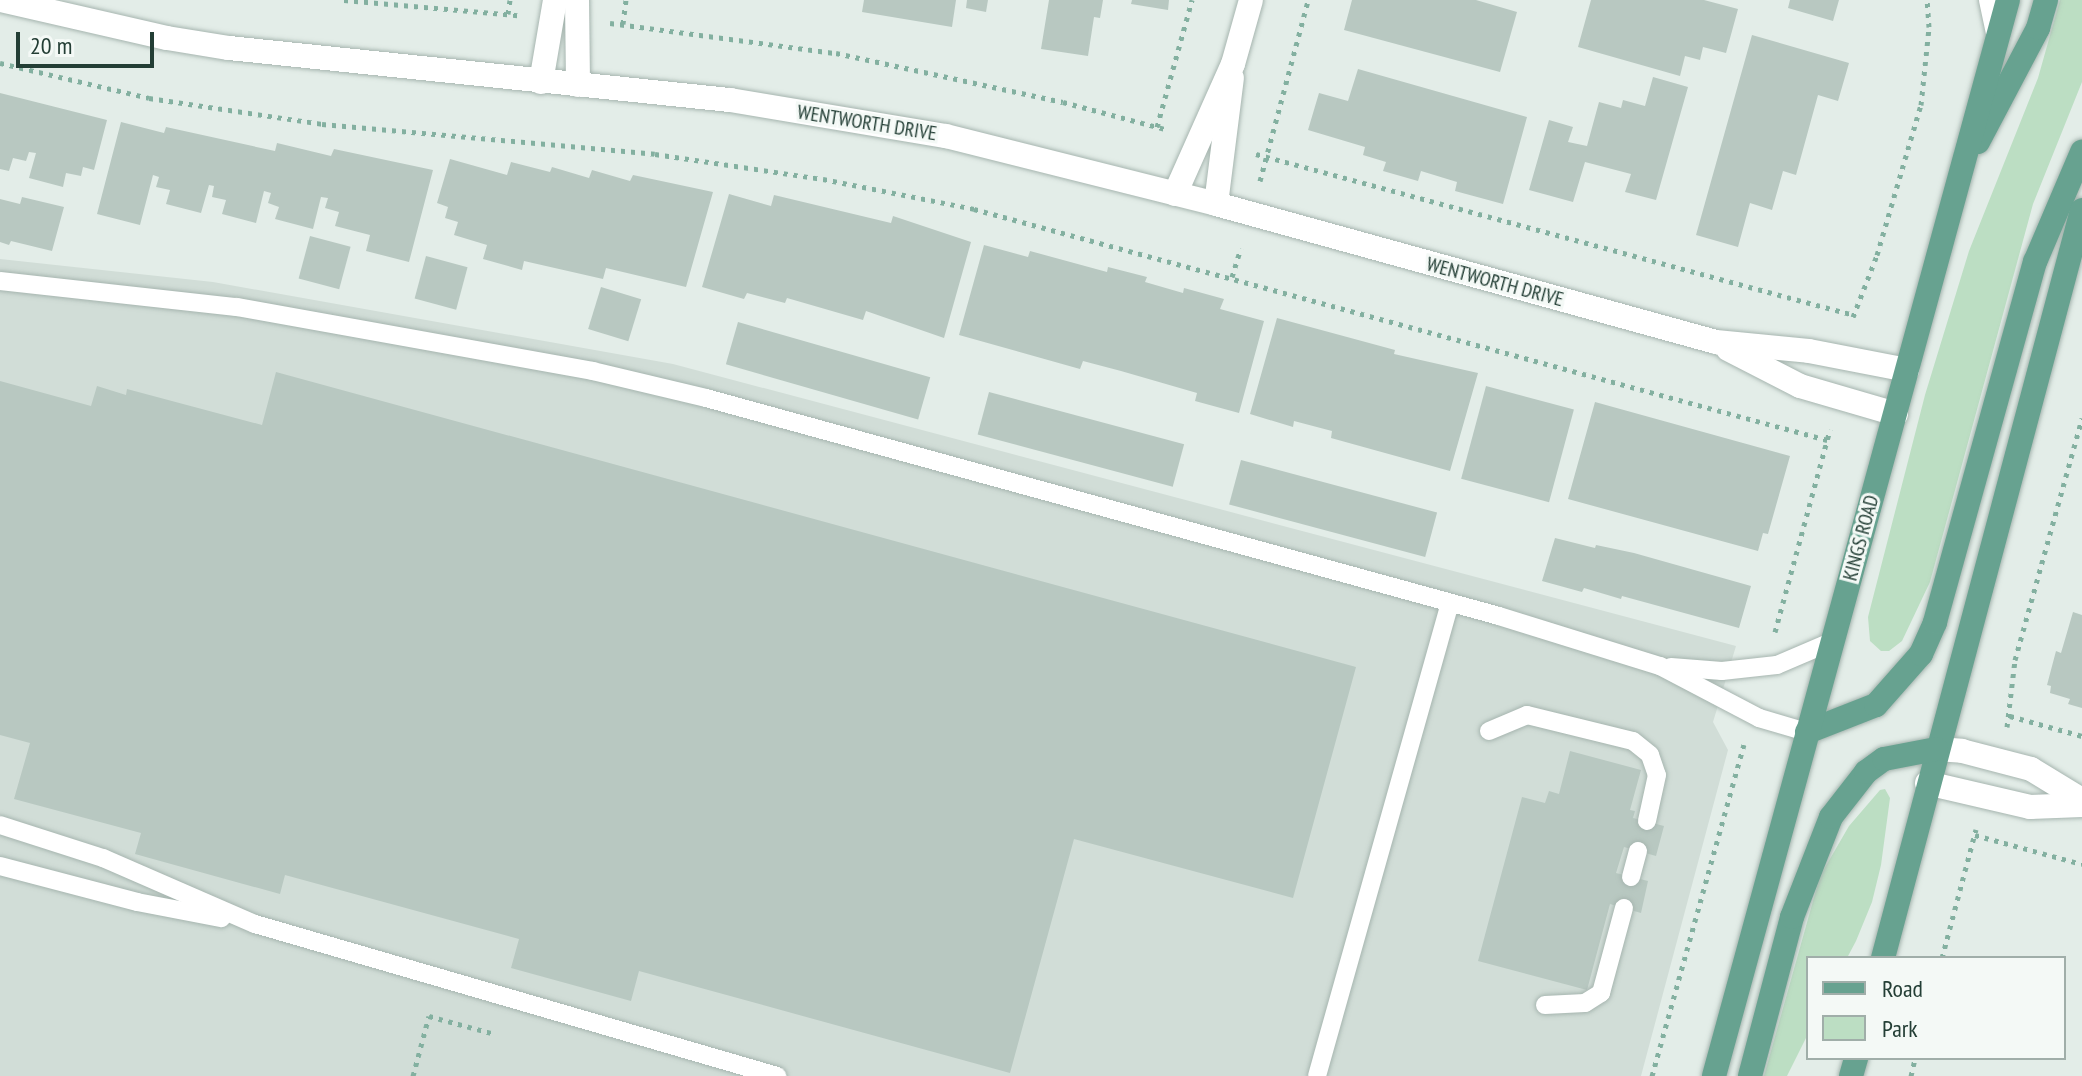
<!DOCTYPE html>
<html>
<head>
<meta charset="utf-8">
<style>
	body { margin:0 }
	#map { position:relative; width:2082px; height:1076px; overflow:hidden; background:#e3ede8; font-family:"PT Sans Narrow",sans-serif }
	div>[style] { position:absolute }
	.built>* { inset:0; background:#d1ddd7 }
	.green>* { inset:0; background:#bcdec3 }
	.building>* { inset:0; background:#b8c8c1; transform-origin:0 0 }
	.path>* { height:5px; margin-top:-2.5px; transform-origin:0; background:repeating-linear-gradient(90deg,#83b0a0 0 4px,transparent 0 10px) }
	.roads { filter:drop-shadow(0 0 2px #a6b5af) drop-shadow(0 0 2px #a6b5af) }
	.lane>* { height:18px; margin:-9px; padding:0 9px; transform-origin:9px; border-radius:9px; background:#fff }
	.street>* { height:24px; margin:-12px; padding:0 12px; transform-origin:12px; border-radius:12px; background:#fff }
	.primary>* { height:24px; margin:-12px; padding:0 12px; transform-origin:12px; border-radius:12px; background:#67a290 }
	span { translate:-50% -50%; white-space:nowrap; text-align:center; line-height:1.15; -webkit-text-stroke:6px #f4f9f6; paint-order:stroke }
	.street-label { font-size:20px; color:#233e35 }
	.legend { position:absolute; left:1806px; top:956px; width:260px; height:104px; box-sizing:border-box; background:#f4f9f6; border:2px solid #a0aea9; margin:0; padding:10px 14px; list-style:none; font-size:24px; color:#233e35 }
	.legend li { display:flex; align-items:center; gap:16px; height:40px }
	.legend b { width:40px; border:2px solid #a0aea9 }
	.scale { position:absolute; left:16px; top:32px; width:138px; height:36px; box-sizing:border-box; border:4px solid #233e35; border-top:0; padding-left:10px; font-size:24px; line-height:28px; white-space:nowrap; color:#233e35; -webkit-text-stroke:6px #f4f9f6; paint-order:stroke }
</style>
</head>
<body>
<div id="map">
	<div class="built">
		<i style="clip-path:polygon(0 259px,213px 282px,673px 364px,1736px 646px,1713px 722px,1728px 750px,1641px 1076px,0 1076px)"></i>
	</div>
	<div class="green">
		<i style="clip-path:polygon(2060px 0,2082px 0,2082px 82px,2033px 204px,1930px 582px,1902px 641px,1889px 651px,1881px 651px,1870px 641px,1868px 617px,1925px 395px,1969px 251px,2038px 78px)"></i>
		<i style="clip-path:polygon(1885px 789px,1890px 798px,1881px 865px,1872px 902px,1856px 941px,1847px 958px,1808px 958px,1808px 1034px,1787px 1076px,1764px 1076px,1820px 876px,1849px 826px,1880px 790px)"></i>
	</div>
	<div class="building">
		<i style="clip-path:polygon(864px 0,956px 0,952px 27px,862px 12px)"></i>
		<i style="clip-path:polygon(967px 0,988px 0,986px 12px,966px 8px)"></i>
		<i style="clip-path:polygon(1049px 0,1103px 0,1100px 18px,1094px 17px,1088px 56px,1041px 49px)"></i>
		<i style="clip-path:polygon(1132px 0,1169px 0,1168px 10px,1131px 4px)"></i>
		<i style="clip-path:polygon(1352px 0,1476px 0,1517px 12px,1500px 72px,1344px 30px)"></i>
		<i style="clip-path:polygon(1591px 0,1704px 0,1738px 9px,1726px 53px,1703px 47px,1700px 60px,1685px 56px,1680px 76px,1578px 47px)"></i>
		<i style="clip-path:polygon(1790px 0,1839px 0,1833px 21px,1788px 8px)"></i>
		<i style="clip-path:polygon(1752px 35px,1849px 63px,1838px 101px,1818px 95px,1796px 175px,1783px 171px,1772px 210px,1750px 203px,1738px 247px,1696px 235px)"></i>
		<i style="clip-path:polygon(1358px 69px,1527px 117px,1503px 204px,1455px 191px,1457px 182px,1421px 171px,1418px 181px,1383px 171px,1386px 162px,1363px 155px,1365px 147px,1308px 130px,1319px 93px,1348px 101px)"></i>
		<i style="clip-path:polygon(1653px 77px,1688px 87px,1656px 200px,1625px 192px,1631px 174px,1585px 162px,1573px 202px,1529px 190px,1549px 120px,1573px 127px,1568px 142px,1587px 146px,1599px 102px,1621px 108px,1623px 100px,1645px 106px)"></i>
		<i style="clip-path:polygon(0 93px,107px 120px,94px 170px,83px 167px,81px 176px,66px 173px,63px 187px,29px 178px,36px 153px,29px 152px,26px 161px,13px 158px,9px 171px,0 169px)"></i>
		<i style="clip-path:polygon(121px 122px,164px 133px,166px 127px,275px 151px,277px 143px,331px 156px,334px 149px,433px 170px,409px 262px,366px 251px,370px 235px,335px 226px,339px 212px,325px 208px,328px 198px,321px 197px,313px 229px,275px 219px,279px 207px,268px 203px,271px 193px,264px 191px,256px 223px,222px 214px,226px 200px,212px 197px,214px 186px,209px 185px,201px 213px,166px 204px,170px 190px,156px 187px,159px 177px,153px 175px,140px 225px,97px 214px)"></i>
		<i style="clip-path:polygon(450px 159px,507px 175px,511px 162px,550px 172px,552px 167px,589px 178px,592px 170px,630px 181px,633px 175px,713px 192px,686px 287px,606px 268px,603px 279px,524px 261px,522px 270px,483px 259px,487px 245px,454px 235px,458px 222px,445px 218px,448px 207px,437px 203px)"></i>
		<i style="clip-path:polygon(729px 194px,771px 206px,774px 195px,891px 223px,893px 216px,971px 242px,944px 338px,866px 311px,863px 320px,787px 298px,785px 303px,747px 293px,744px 299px,702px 287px)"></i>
		<i style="clip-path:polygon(22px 197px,64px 207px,52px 251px,11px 241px,9px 245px,0 242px,0 199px,20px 204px)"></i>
		<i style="left:310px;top:236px;width:42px;height:44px;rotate:15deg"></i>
		<i style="clip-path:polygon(984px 245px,1028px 257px,1030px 251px,1107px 272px,1108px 267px,1147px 277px,1145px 282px,1183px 293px,1184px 288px,1224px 299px,1220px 309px,1264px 321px,1239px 413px,1195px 401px,1197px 393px,1121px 371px,1083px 361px,1080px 369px,959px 335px)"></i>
		<i style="left:426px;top:256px;width:43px;height:44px;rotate:15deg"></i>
		<i style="left:601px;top:287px;width:42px;height:44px;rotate:17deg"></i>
		<i style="clip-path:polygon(1277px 318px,1395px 350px,1394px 354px,1478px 373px,1450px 471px,1331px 438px,1332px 431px,1294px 421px,1293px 427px,1250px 414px)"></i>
		<i style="left:738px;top:322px;width:200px;height:44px;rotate:16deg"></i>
		<i style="clip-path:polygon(276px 372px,1356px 667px,1293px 898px,1074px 839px,1010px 1073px,639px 971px,631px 1001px,511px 968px,519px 939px,285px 875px,280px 894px,135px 854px,141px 833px,14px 799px,30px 743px,0 735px,0 381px,91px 406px,97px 386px,126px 395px,127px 389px,262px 425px)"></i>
		<i style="left:1486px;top:386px;width:91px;height:96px;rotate:15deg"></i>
		<i style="left:989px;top:392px;width:202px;height:44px;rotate:15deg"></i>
		<i style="clip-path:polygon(1595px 402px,1790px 456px,1768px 534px,1763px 533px,1758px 551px,1568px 499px)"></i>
		<i style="left:1241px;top:460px;width:203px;height:46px;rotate:15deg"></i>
		<i style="clip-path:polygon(1555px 538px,1595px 548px,1596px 545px,1634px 553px,1751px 586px,1739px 628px,1622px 596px,1621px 599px,1584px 588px,1582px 592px,1542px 581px)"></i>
		<i style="clip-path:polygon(2073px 612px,2082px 615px,2082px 708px,2068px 704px,2070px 699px,2050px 693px,2051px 686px,2047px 685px,2056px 651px,2061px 653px)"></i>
		<i style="clip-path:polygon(1570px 751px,1641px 770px,1630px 810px,1635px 811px,1633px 818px,1664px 826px,1656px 856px,1624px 847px,1616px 873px,1648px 881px,1641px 913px,1610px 904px,1587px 990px,1478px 961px,1522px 797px,1545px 803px,1549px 791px,1559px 794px)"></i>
	</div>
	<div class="path">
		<i style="left:344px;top:0;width:174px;rotate:5deg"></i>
		<i style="left:508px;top:14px;width:14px;rotate:-82deg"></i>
		<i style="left:610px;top:23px;width:228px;rotate:7.6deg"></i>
		<i style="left:836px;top:53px;width:232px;rotate:12.2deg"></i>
		<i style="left:1063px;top:102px;width:106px;rotate:14.8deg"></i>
		<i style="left:623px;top:24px;width:24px;rotate:-83deg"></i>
		<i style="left:0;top:63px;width:153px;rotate:13.2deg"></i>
		<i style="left:149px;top:98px;width:175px;rotate:8.5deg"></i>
		<i style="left:322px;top:124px;width:334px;rotate:5.1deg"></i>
		<i style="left:655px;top:154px;width:170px;rotate:8.5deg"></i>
		<i style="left:823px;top:179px;width:154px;rotate:11.2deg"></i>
		<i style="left:974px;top:209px;width:884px;rotate:15.15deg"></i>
		<i style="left:1157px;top:127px;width:132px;rotate:-74.6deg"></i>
		<i style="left:1256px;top:154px;width:619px;rotate:15.07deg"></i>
		<i style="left:1260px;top:181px;width:187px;rotate:-75.1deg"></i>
		<i style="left:1232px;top:277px;width:30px;rotate:-73deg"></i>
		<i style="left:1853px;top:317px;width:66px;rotate:-68.8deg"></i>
		<i style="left:1877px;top:255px;width:156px;rotate:-73.7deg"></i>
		<i style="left:1921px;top:105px;width:78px;rotate:-84.1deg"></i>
		<i style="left:1929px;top:27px;width:27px;rotate:-94deg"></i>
		<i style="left:1775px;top:632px;width:210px;rotate:-74.8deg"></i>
		<i style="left:2010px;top:716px;width:75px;rotate:15.5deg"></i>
		<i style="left:2007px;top:727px;width:67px;rotate:-83.2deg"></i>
		<i style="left:2015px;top:660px;width:251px;rotate:-74.5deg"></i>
		<i style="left:1975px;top:835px;width:111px;rotate:15.2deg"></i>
		<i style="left:1942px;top:958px;width:133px;rotate:-75.2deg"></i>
		<i style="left:413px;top:1076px;width:62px;rotate:-75.1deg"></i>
		<i style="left:429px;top:1016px;width:68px;rotate:15.3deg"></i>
		<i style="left:1652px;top:1076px;width:344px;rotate:-74.5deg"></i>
		<i style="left:1911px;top:1076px;width:18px;rotate:-77deg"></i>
	</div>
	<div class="roads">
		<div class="lane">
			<i style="left:0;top:281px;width:238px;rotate:6.3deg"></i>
			<i style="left:237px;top:307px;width:362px;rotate:10.2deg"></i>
			<i style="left:593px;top:371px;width:116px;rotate:13.4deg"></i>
			<i style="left:706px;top:398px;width:822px;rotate:15.37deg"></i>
			<i style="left:1499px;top:616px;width:169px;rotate:17.3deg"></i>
			<i style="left:1660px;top:666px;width:112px;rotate:27.7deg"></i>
			<i style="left:1759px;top:718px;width:50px;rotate:16.3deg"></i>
			<i style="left:1671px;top:667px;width:51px;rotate:4.5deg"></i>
			<i style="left:1722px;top:671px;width:55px;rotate:-6.2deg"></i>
			<i style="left:1777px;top:665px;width:61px;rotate:-23.2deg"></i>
			<i style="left:1489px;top:731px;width:41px;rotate:-22.8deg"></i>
			<i style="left:1527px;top:715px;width:109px;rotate:13.8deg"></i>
			<i style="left:1633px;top:741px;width:22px;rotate:39deg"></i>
			<i style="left:1650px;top:755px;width:21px;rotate:71deg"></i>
			<i style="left:1657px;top:775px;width:47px;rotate:102.3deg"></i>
			<i style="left:0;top:825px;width:108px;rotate:17.8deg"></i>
			<i style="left:103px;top:858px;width:166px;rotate:23.5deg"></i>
			<i style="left:255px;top:924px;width:544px;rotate:16.23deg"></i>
			<i style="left:0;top:866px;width:142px;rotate:14.7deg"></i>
			<i style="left:137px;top:902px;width:86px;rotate:10.8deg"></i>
			<i style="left:1631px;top:877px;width:27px;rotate:-75deg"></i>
			<i style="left:1545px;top:1005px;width:40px;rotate:-2.9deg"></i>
			<i style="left:1585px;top:1003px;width:19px;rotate:-32deg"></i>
			<i style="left:1601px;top:993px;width:88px;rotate:-74.9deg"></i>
			<i style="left:1317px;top:1076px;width:491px;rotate:-74.3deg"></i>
		</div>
		<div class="street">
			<i style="left:1px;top:0;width:170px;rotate:12.9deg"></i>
			<i style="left:167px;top:38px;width:63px;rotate:9.2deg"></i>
			<i style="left:229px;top:48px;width:504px;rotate:5.93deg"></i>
			<i style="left:730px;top:100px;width:219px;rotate:9.5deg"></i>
			<i style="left:946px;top:136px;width:278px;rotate:14.1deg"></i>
			<i style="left:1216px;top:204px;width:519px;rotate:15.43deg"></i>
			<i style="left:1716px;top:342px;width:93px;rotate:5.5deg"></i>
			<i style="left:1809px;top:351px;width:100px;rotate:11deg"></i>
			<i style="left:577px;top:0;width:85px;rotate:89.3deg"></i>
			<i style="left:1991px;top:0;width:33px;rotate:78deg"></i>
			<i style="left:541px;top:82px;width:83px;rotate:-80.3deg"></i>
			<i style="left:1175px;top:194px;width:142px;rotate:-66deg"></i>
			<i style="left:1233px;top:64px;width:66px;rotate:-74.3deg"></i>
			<i style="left:1216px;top:204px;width:127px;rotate:-82.8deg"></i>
			<i style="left:1728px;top:349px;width:81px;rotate:27.2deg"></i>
			<i style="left:1800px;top:386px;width:100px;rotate:16.3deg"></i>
			<i style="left:1936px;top:749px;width:26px;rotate:4deg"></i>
			<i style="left:1962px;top:751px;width:71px;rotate:14.6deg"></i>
			<i style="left:2031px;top:769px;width:60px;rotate:31.3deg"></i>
			<i style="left:1927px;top:783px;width:106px;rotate:13.1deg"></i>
			<i style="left:2030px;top:807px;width:52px;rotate:-2.2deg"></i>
		</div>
		<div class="primary">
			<i style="left:1978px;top:142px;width:129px;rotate:-62.2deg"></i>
			<i style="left:2038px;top:28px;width:29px;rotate:-74deg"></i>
			<i style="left:1807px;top:732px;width:74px;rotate:-21.4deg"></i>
			<i style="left:1876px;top:705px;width:68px;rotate:-48.6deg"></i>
			<i style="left:1921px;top:654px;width:35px;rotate:-66deg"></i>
			<i style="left:1935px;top:622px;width:374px;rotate:-74.5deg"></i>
			<i style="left:2035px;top:262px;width:120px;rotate:-66.9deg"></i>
			<i style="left:1883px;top:958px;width:774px;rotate:-75.1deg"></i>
			<i style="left:1714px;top:1076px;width:1115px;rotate:-74.72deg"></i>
			<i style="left:1750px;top:1076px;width:164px;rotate:-75.2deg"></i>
			<i style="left:1792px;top:917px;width:107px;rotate:-68.7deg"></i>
			<i style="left:1831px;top:817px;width:57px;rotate:-52.1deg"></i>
			<i style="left:1866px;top:772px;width:22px;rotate:-36deg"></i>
			<i style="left:1884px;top:759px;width:53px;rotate:-10.9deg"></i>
			<i style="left:1851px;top:1076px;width:19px;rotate:-74deg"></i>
		</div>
	</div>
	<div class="street-label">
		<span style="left:867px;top:123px;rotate:9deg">WENTWORTH DRIVE</span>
		<span style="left:1495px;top:282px;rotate:15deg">WENTWORTH DRIVE</span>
		<span style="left:1861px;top:538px;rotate:-75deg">KINGS ROAD</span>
	</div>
	<ul class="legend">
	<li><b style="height:10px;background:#67a290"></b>Road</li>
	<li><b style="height:22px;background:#bcdec3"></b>Park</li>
	</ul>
	<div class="scale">20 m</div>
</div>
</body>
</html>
